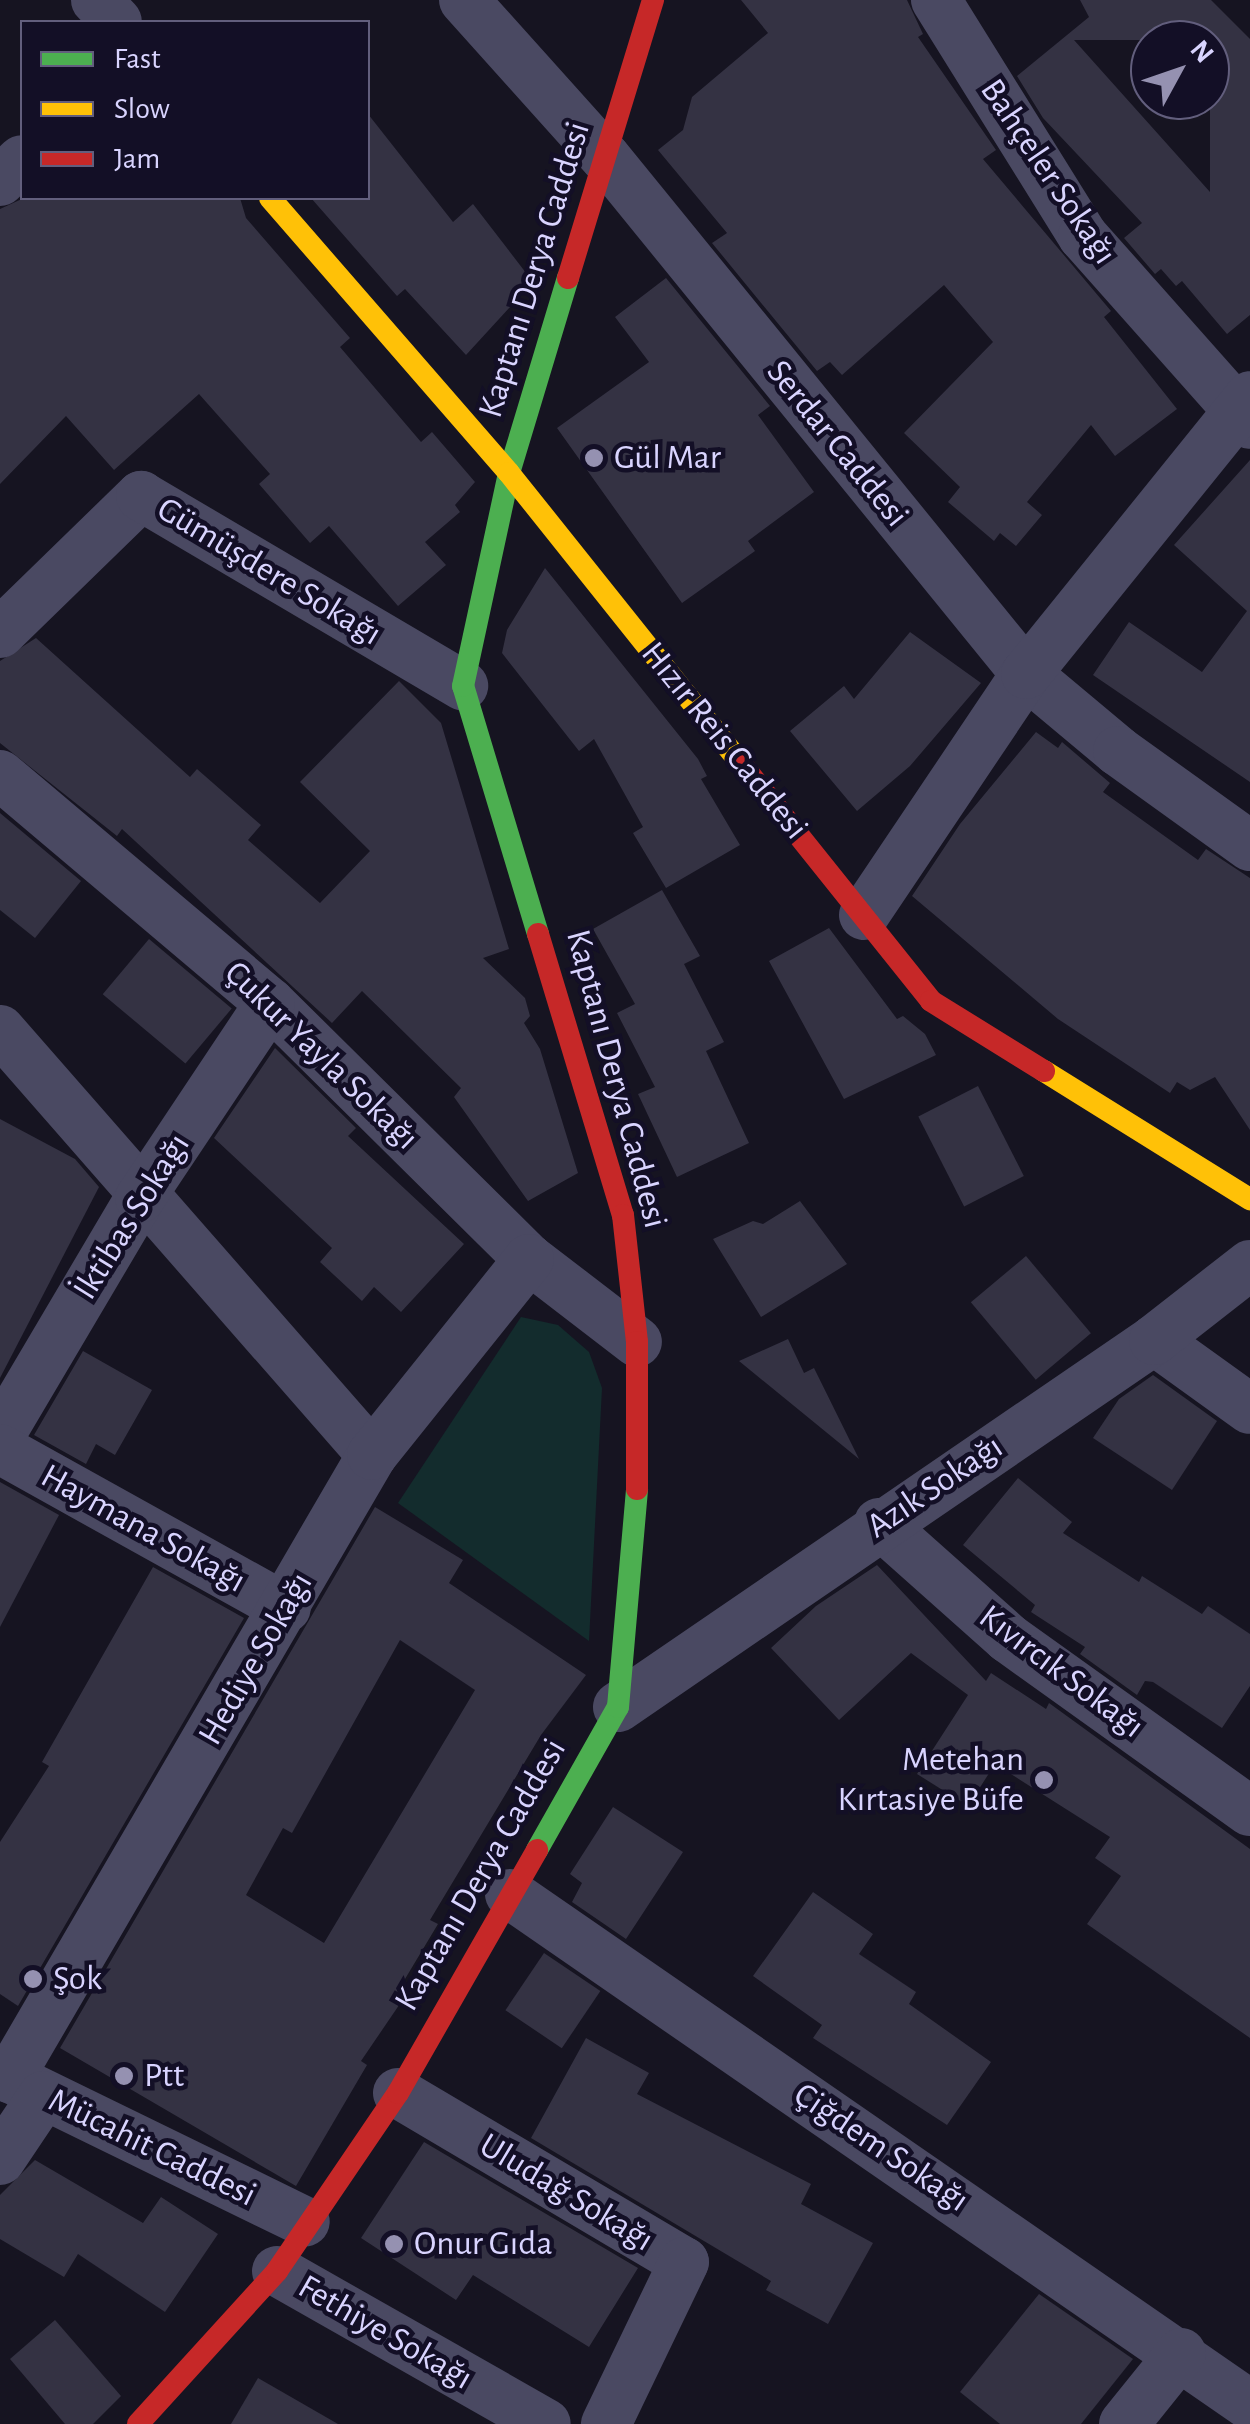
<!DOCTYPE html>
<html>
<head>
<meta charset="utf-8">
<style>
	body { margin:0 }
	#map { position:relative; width:1250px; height:2424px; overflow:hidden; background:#161421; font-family:"Alegreya Sans",sans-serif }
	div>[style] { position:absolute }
	.green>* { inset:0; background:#132c2d }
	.building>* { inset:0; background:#343243; transform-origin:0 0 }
	.street>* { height:50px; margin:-25px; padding:0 25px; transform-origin:25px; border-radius:25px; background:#4a4962 }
	.fast>* { height:22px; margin:-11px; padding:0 11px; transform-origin:11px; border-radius:11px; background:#4caf50 }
	.slow>* { height:22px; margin:-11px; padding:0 11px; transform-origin:11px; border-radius:11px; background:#ffc107 }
	.jam>* { height:22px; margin:-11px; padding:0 11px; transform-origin:11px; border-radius:11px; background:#c62828 }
	.dots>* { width:28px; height:28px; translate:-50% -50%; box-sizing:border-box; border:5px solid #130f26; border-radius:50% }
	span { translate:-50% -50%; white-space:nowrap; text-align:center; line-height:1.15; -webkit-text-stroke:9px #130f26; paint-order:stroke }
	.street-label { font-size:35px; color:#d9d4ff }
	.poi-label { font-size:35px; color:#d9d4ff }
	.left { translate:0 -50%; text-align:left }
	.right { translate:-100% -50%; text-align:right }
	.legend { position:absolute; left:20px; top:20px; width:350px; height:180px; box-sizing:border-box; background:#130f26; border:2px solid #625e7d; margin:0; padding:12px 18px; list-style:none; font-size:30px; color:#d9d4ff }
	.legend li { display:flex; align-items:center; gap:20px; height:50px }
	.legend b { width:50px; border:2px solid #625e7d }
	.north { position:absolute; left:1130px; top:20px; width:100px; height:100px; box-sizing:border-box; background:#130f26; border:2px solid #625e7d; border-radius:50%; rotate:50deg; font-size:28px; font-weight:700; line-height:40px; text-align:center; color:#d9d4ff }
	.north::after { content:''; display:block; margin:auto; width:35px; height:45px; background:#9591b1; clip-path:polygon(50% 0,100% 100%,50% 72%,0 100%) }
</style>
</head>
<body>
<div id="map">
	<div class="green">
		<i style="clip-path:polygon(521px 1317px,558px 1325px,589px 1352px,602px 1388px,589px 1641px,398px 1503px)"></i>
	</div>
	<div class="building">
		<i style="clip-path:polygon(741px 0,907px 0,923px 34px,918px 37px,996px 150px,983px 159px,1111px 311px,1104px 317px,1177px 409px,1115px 456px,1091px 425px,1027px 502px,1042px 515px,1016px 546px,1000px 533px,994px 541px,948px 502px,960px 487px,904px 433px,993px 342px,944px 285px,842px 375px,830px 362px,817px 371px,712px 243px,727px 233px,658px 150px,683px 130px,692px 97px,768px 33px)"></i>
		<i style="clip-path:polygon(evenodd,1080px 0,1211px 0,1250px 39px,1250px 315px,1227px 334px,1182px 281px,1176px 286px,1161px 269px,1155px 274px,1124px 238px,1142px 223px,1043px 118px,1017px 76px,1089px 17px,1080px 0,1074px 40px,1210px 40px,1210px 192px,1074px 40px)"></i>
		<i style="clip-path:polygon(368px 114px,453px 222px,473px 204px,533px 282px,466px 355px,405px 289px,397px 296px,311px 198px,368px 198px)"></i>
		<i style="clip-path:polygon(24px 198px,240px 198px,246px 218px,350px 338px,340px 347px,421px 442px,432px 432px,475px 482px,455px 505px,460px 512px,425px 542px,446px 565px,398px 606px,329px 526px,310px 543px,259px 484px,270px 474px,199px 394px,114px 470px,66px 416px,0 484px,0 209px)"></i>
		<i style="clip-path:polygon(666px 278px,770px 406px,758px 415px,814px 492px,748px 541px,755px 551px,682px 603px,557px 428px,649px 362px,615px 317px)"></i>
		<i style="clip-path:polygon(1250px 460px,1250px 782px,1093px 675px,1129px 622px,1202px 672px,1247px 611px,1174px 545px)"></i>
		<i style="clip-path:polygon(545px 568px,698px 759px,707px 776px,701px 779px,740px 845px,666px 888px,633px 833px,643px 827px,594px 739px,579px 751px,502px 653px,507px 630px)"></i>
		<i style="clip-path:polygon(910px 632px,981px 683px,910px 766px,857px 811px,790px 731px,844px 686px,854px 699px)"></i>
		<i style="clip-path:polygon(36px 638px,190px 777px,197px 769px,261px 825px,248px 840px,320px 903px,370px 851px,300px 782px,399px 681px,441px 723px,509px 949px,483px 958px,525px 998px,530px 1016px,524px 1023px,540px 1049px,578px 1173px,528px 1201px,454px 1097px,461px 1088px,362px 991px,332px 1023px,122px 829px,117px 836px,0 743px,0 661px)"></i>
		<i style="clip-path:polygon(1036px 732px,1058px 748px,1062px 742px,1110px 783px,1103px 792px,1198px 860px,1206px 849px,1250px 878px,1250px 1130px,1215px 1077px,1190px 1090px,1177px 1082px,1170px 1093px,1058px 1019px,912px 896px,960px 824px)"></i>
		<i style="clip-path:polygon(0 813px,81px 881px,35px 938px,0 910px)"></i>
		<i style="clip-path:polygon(662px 890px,700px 956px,684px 964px,724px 1042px,706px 1051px,749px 1143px,677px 1177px,638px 1094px,655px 1087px,617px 1013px,635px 1004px,593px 929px)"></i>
		<i style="clip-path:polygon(829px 928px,897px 1019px,903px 1016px,925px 1034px,936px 1055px,844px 1099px,769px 961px)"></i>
		<i style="left:149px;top:939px;width:108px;height:72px;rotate:40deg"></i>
		<i style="clip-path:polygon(275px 1048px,356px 1128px,348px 1136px,464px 1244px,401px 1312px,374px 1287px,362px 1301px,320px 1262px,332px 1248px,214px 1138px)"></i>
		<i style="left:978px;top:1086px;width:101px;height:67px;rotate:63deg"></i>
		<i style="clip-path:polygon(0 1119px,75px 1159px,99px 1187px,0 1378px)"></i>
		<i style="clip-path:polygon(800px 1201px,847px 1264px,761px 1317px,713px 1239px,753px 1221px,763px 1224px)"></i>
		<i style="left:1026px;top:1256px;width:101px;height:72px;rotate:50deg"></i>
		<i style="clip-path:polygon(788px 1339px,804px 1373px,814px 1368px,859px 1459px,739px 1361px)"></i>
		<i style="clip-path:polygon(83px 1351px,152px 1390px,115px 1455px,96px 1444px,86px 1464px,34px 1435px)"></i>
		<i style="clip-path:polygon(1153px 1375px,1217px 1421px,1172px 1490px,1093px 1438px,1119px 1399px)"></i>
		<i style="clip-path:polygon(1018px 1478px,1072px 1522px,1063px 1533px,1139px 1582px,1142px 1576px,1202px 1614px,1208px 1606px,1250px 1634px,1250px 1686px,1222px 1728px,1153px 1682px,1145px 1681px,1137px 1695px,1080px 1654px,1085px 1647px,1031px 1612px,1035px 1605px,963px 1545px)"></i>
		<i style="clip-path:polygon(0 1482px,59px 1515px,0 1627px)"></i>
		<i style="clip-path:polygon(evenodd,375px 1507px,463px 1560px,449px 1583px,586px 1675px,541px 1735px,430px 1920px,438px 1924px,402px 1984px,410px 1989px,361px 2061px,367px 2065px,296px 2186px,60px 2048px,375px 1507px,400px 1640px,475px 1690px,324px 1943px,246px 1895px,283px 1828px,292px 1833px,400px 1640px)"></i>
		<i style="clip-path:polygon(877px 1565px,986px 1681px,991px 1673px,1046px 1709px,1049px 1703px,1250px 1849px,1250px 2038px,1087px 1924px,1121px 1876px,1095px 1858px,1110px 1837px,995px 1764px,968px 1806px,917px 1774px,968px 1695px,911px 1653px,839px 1720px,771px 1648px,816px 1606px)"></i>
		<i style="clip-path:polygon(153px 1567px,244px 1618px,18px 2006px,0 1994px,0 1842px,49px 1766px,42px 1762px)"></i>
		<i style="clip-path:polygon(613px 1807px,683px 1852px,626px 1939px,572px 1902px,582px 1883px,570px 1874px)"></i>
		<i style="clip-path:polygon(813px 1892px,873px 1934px,859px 1954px,916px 1992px,909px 2004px,991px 2062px,947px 2125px,813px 2038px,822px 2025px,753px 1976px)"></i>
		<i style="left:544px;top:1953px;width:68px;height:69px;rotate:34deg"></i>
		<i style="clip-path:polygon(586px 2038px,649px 2073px,637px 2094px,811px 2184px,801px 2204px,873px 2243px,828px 2324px,766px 2290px,771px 2281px,531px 2138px)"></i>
		<i style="clip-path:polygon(424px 2142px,638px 2268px,589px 2347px,473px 2275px,456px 2300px,361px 2238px)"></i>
		<i style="clip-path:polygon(35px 2160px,143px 2223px,161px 2197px,218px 2234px,165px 2312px,78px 2254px,64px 2277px,0 2239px,0 2195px)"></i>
		<i style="clip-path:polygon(1039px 2294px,1133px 2359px,1081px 2424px,1000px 2424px,960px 2392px)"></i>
		<i style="clip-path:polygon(55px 2320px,121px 2396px,93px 2424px,65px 2424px,10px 2359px)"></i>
		<i style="clip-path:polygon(258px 2378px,338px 2424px,231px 2424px)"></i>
	</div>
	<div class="street">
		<i style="left:96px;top:0;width:30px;rotate:46deg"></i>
		<i style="left:464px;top:0;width:212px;rotate:48.1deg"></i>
		<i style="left:606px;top:158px;width:665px;rotate:50.86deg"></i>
		<i style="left:1026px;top:674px;width:120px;rotate:39.9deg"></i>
		<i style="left:1118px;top:751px;width:163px;rotate:35.7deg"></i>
		<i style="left:936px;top:0;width:278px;rotate:58.1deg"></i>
		<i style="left:1083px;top:236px;width:251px;rotate:48.4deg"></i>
		<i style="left:0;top:181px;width:30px;rotate:-44deg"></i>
		<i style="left:0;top:633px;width:197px;rotate:-44.2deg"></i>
		<i style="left:141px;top:496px;width:374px;rotate:30.5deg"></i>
		<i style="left:0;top:775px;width:353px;rotate:40.2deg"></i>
		<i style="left:270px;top:1003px;width:364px;rotate:44.7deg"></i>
		<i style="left:529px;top:1259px;width:136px;rotate:37.5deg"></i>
		<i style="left:864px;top:915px;width:290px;rotate:-56.1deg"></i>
		<i style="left:1026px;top:674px;width:357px;rotate:-51.1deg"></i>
		<i style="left:0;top:1030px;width:565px;rotate:48.8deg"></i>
		<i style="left:1154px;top:1340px;width:118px;rotate:35.7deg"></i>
		<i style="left:0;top:1435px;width:275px;rotate:-59.4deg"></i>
		<i style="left:140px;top:1198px;width:234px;rotate:-56.3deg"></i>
		<i style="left:0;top:1449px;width:327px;rotate:29.1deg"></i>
		<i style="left:879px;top:1523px;width:173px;rotate:41.7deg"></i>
		<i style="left:1008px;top:1638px;width:297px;rotate:35.6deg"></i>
		<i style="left:618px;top:1707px;width:650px;rotate:-34.4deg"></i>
		<i style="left:1154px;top:1340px;width:122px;rotate:-38deg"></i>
		<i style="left:510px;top:1894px;width:899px;rotate:34.63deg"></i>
		<i style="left:0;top:2073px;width:339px;rotate:26deg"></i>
		<i style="left:9px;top:2078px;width:721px;rotate:-59.77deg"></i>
		<i style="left:372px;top:1455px;width:251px;rotate:-51.3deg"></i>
		<i style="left:398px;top:2093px;width:332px;rotate:30.6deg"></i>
		<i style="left:684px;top:2262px;width:180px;rotate:115.7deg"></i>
		<i style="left:0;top:2160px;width:77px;rotate:-56.1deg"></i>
		<i style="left:277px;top:2271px;width:309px;rotate:29.6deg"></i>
		<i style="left:1124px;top:2424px;width:91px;rotate:-51.2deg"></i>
	</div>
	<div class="fast">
		<i style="left:538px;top:934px;width:259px;rotate:-106.8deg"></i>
		<i style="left:463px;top:686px;width:218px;rotate:-77.8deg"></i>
		<i style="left:509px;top:473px;width:204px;rotate:-73.2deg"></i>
		<i style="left:537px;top:1850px;width:164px;rotate:-60.5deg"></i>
		<i style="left:618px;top:1707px;width:219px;rotate:-85deg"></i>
	</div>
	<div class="slow">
		<i style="left:270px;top:198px;width:364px;rotate:49deg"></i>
		<i style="left:509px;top:473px;width:369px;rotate:51.4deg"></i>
		<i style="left:1044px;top:1071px;width:243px;rotate:31.9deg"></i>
	</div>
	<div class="jam">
		<i style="left:568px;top:278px;width:291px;rotate:-73deg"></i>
		<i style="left:739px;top:761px;width:307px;rotate:51.3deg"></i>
		<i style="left:931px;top:1001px;width:133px;rotate:31.8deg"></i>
		<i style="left:538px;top:934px;width:294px;rotate:73.2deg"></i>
		<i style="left:623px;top:1215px;width:128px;rotate:83.7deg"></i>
		<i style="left:637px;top:1342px;width:147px;rotate:90deg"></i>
		<i style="left:138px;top:2424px;width:207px;rotate:-47.7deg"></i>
		<i style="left:277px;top:2271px;width:215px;rotate:-55.8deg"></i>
		<i style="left:398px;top:2093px;width:280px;rotate:-60.2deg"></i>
	</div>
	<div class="dots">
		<i style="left:594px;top:458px;background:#9591b1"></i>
		<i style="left:1044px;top:1780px;background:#9591b1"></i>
		<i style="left:33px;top:1979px;background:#9591b1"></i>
		<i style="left:124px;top:2076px;background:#9591b1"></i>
		<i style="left:394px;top:2244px;background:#9591b1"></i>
	</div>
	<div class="street-label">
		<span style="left:1048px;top:172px;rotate:56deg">Bahçeler Sokağı</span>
		<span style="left:535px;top:270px;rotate:-73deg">Kaptanı Derya Caddesi</span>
		<span style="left:837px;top:444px;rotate:51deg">Serdar Caddesi</span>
		<span style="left:269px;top:572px;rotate:31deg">Gümüşdere Sokağı</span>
		<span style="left:724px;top:741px;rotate:51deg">Hızır Reis Caddesi</span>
		<span style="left:321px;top:1056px;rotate:44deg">Çukur Yayla Sokağı</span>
		<span style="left:616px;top:1079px;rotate:75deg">Kaptanı Derya Caddesi</span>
		<span style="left:132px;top:1217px;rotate:-58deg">İktibas Sokağı</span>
		<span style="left:935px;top:1487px;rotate:-34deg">Azık Sokağı</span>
		<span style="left:143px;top:1529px;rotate:29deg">Haymana Sokağı</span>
		<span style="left:256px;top:1659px;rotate:-60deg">Hediye Sokağı</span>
		<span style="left:1061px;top:1672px;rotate:37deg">Kıvırcık Sokağı</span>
		<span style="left:481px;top:1875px;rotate:-60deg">Kaptanı Derya Caddesi</span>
		<span style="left:152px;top:2148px;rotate:26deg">Mücahit Caddesi</span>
		<span style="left:881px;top:2148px;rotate:34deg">Çiğdem Sokağı</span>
		<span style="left:566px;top:2193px;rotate:31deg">Uludağ Sokağı</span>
		<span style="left:385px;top:2333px;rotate:30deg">Fethiye Sokağı</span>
	</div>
	<div class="poi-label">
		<span class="left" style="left:614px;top:458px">Gül Mar</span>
		<span class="right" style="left:1024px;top:1780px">Metehan<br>Kırtasiye Büfe</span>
		<span class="left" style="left:53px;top:1979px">Şok</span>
		<span class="left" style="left:144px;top:2076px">Ptt</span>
		<span class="left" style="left:414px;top:2244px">Onur Gıda</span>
	</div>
	<ul class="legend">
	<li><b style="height:12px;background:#4caf50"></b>Fast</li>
	<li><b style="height:12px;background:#ffc107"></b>Slow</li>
	<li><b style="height:12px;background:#c62828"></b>Jam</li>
	</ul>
	<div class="north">N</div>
</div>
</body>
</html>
